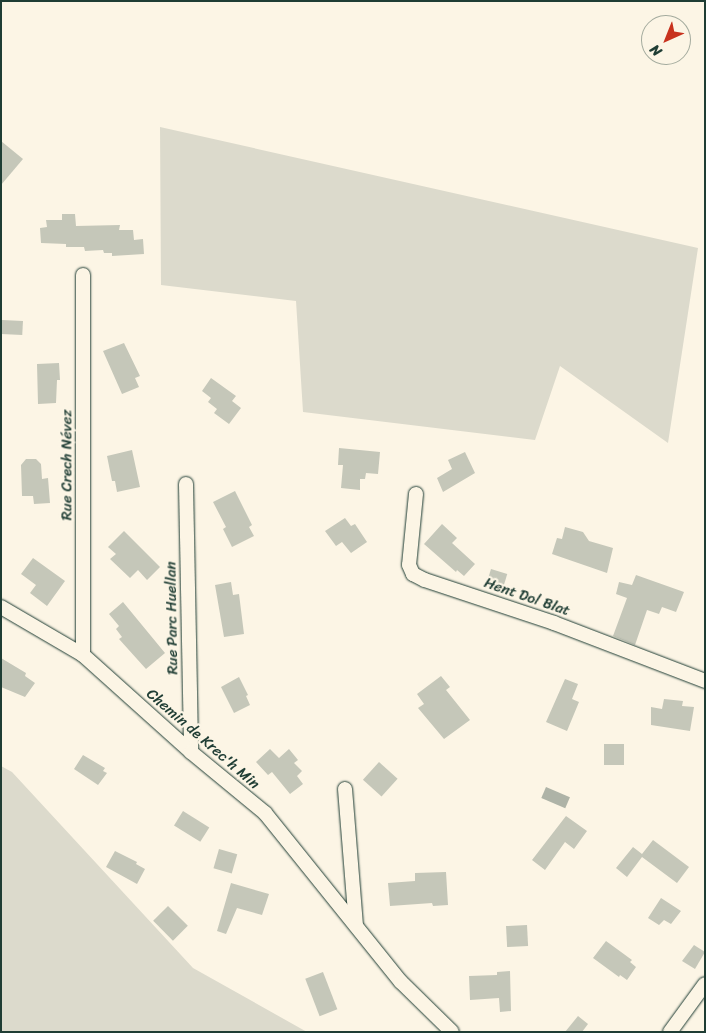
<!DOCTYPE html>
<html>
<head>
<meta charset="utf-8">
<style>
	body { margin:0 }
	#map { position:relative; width:706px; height:1033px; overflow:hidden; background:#fcf5e5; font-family:Sriracha,sans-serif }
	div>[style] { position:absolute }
	.green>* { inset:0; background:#dcdacc }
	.water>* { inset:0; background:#aeb3a7; transform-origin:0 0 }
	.building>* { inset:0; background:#c5c7b9; transform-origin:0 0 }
	.roads { filter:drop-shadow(0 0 1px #1f3d34) drop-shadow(0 0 1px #1f3d34) }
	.minor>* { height:14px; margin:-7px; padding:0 7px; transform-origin:7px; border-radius:7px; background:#fcf5e5 }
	span { translate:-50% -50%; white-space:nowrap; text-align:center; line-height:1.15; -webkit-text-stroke:4.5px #fcf5e5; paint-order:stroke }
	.street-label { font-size:15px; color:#1f3d34 }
	.frame { position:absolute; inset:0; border:2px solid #1f3d34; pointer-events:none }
	.north { position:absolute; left:641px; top:15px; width:50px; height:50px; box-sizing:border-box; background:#fcf5e5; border:1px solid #a4ab9e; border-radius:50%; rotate:224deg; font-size:14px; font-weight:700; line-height:20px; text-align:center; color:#1f3d34 }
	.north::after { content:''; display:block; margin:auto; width:18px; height:22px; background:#c8321e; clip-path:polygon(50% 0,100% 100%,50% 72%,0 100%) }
</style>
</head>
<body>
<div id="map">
	<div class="green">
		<i style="clip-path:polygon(160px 127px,698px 248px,668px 443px,560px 366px,535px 440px,303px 412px,296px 301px,161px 285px)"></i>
		<i style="clip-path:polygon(1px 766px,12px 772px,193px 968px,307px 1032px,1px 1032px)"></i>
	</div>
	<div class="water">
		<i style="left:546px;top:787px;width:26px;height:12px;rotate:23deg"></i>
	</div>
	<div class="building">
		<i style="clip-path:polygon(1px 141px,23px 159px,1px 185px)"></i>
		<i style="clip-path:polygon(62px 214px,75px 214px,76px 226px,120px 225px,119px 230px,133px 230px,134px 240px,143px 239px,144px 254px,112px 256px,112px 253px,104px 253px,103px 250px,85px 251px,84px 247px,66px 247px,66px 244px,41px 243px,40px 228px,47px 227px,46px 220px,62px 220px)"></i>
		<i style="left:2px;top:320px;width:21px;height:14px;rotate:3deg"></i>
		<i style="clip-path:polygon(124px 343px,140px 376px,135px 378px,139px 387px,122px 394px,103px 351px)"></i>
		<i style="clip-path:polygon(59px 363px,60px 380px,57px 380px,56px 403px,38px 404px,37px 364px)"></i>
		<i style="clip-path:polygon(211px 378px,236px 396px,232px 401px,241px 408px,229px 424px,214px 413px,217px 409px,208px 402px,211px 398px,202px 391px)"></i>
		<i style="clip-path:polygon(339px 448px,380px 452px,378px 474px,366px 473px,365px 479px,360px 479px,360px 490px,341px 488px,343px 465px,338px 465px)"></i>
		<i style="clip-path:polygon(132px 450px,140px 487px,117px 492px,115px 481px,112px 481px,107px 456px)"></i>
		<i style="clip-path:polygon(465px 452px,475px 473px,443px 492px,437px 478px,452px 469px,448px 460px)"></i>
		<i style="clip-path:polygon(26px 459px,36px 459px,41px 464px,42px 479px,48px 478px,50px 503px,34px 504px,33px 496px,22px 496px,21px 465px)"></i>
		<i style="clip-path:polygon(235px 491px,252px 525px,249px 527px,254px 536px,232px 547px,223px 529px,226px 527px,213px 502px)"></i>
		<i style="clip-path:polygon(345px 518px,351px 526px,355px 524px,367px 542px,351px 553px,342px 542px,336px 546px,325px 531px)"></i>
		<i style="clip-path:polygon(442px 524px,457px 538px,452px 543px,475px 564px,464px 576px,457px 570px,456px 572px,424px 544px)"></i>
		<i style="clip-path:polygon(565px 527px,583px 532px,589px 541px,613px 548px,607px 573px,552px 554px,557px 538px,562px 539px)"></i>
		<i style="clip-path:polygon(124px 531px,160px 567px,147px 580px,138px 570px,130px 578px,110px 559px,116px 554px,108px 547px)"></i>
		<i style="clip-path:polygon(33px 558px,65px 581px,47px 606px,30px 593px,36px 585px,21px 574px)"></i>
		<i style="left:491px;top:569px;width:17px;height:19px;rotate:17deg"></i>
		<i style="clip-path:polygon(636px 575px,684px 592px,676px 612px,662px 607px,659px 614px,647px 610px,635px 645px,613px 636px,627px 598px,616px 594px,619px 582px,632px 585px)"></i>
		<i style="clip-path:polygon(231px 582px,233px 595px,239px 594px,244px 634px,224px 637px,215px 585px)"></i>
		<i style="clip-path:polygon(123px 602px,165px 653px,146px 669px,119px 639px,122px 637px,116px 629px,119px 626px,109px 614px)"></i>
		<i style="clip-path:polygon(1px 658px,26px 673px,25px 676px,35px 683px,25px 697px,1px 687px)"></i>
		<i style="clip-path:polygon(441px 676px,450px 687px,446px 690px,470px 720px,444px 739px,418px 708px,424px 704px,417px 694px)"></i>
		<i style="clip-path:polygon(239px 677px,248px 695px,246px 696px,250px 705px,234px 713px,221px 687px)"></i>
		<i style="clip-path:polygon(565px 679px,578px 684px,572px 699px,579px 702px,567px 731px,546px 722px)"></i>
		<i style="clip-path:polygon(664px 699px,683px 701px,682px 706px,694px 707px,690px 731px,651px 725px,651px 707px,662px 709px)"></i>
		<i style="left:604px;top:744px;width:20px;height:21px"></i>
		<i style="clip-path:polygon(270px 749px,279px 758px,289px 749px,298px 760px,294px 763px,302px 771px,297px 776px,303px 784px,290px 794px,272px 772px,268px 775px,256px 762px)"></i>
		<i style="clip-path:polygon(83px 755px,105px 768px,103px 771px,107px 773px,98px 785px,74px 769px)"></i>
		<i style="left:379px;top:762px;width:25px;height:24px;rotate:42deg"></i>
		<i style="left:183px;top:811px;width:31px;height:17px;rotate:32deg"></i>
		<i style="clip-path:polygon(566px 816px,587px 831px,574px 849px,565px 842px,545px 870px,532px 860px)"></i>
		<i style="clip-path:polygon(653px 840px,689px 867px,677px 883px,642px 857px,627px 877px,616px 868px,633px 847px,642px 854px)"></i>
		<i style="left:219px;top:849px;width:19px;height:20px;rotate:16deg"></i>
		<i style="clip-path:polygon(115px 851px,137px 862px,136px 864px,145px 869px,137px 884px,106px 867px)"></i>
		<i style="clip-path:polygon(446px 872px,448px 905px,433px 906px,432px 903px,390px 906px,388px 883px,415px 881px,415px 873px)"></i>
		<i style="clip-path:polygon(231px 883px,269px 894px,262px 915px,237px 908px,226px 934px,217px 931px)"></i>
		<i style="clip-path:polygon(661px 898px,681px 911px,671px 924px,664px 920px,659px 925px,648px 918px)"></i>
		<i style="left:168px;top:906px;width:28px;height:21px;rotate:45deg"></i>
		<i style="left:527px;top:925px;width:21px;height:21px;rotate:87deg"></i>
		<i style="clip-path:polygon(606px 941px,632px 960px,630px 962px,636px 967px,627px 980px,620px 975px,619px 977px,593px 958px)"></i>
		<i style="clip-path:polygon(694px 945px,705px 952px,695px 969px,682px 961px)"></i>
		<i style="clip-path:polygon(510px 971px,511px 1011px,500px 1012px,499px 998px,470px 1000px,469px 976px,497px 975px,497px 972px)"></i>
		<i style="left:323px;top:972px;width:40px;height:19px;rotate:69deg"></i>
		<i style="clip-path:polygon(578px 1016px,588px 1024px,582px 1032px,565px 1032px)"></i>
	</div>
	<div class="roads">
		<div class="minor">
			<i style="left:186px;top:484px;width:268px;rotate:88.9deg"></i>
			<i style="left:416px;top:494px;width:71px;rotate:95.6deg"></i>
			<i style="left:409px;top:565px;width:10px;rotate:66deg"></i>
			<i style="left:413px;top:574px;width:13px;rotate:27deg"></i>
			<i style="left:425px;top:580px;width:136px;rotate:18.4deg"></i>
			<i style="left:554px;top:623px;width:162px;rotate:21deg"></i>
			<i style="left:1px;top:607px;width:95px;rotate:30.3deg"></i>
			<i style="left:83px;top:655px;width:145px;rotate:41.9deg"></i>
			<i style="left:191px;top:752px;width:96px;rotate:39.5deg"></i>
			<i style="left:265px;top:813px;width:217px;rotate:51.2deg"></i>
			<i style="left:401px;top:982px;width:71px;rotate:44.4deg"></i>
			<i style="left:83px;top:655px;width:380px;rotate:-90deg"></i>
			<i style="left:345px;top:789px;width:137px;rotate:85.4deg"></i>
			<i style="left:670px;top:1032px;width:59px;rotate:-53.9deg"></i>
		</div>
	</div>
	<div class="street-label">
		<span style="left:67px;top:465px;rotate:-90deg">Rue Crech Névez</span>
		<span style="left:527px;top:597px;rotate:19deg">Hent Dol Blat</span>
		<span style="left:172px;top:618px;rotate:-91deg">Rue Parc Huellan</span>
		<span style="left:203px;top:739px;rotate:41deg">Chemin de Krec'h Min</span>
	</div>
	<div class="frame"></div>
	<div class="north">N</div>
</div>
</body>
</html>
